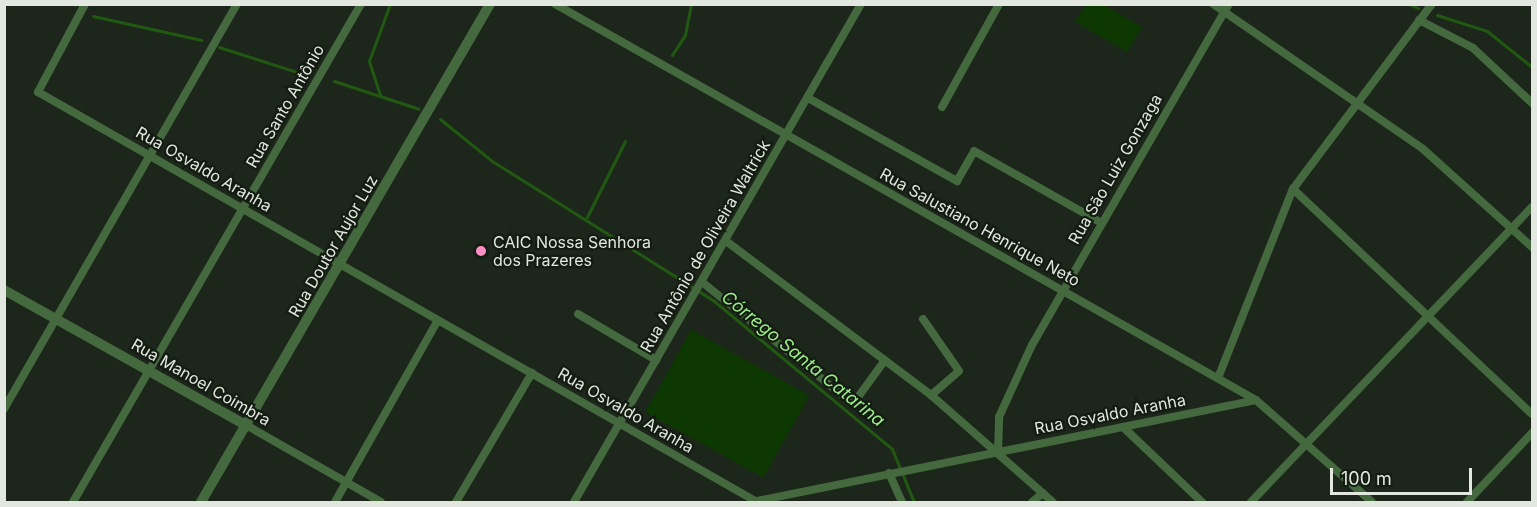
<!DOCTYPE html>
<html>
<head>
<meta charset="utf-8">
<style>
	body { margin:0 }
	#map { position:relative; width:1537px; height:507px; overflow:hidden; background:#1d261b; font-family:Inter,sans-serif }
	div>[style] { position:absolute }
	.green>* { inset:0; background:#0d3802; transform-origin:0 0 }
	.stream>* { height:3px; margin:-1.5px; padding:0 1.5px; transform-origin:1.5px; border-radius:1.5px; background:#215812 }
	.minor>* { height:8px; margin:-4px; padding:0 4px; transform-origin:4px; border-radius:4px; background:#45693e }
	.tertiary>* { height:10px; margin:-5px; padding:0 5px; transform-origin:5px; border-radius:5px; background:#45693e }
	.dots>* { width:16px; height:16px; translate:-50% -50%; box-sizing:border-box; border:3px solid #131c11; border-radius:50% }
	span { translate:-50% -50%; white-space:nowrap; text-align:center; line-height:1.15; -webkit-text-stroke:4.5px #131c11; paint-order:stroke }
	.street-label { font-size:16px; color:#e2e8e0 }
	.poi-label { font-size:16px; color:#e2e8e0 }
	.left { translate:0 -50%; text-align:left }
	.water-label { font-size:18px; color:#9de98c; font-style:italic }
	.frame { position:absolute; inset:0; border:6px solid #e2e8e0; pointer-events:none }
	.scale { position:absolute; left:1330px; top:468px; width:142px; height:27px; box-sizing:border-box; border:3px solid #e2e8e0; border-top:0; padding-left:8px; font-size:18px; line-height:21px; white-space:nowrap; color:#e2e8e0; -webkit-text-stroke:4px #131c11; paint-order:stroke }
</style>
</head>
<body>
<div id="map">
	<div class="green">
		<i style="clip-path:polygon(1086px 5px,1104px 5px,1142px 27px,1127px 52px,1075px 22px)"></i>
		<i style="left:691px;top:330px;width:135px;height:94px;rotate:29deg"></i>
	</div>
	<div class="stream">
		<i style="left:74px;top:4px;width:1px;rotate:45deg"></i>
		<i style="left:1409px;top:4px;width:10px;rotate:24deg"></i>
		<i style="left:1437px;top:15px;width:52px;rotate:17.7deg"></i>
		<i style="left:1487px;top:31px;width:58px;rotate:38.7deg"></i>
		<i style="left:93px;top:16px;width:111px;rotate:12.5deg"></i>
		<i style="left:219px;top:47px;width:88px;rotate:17.8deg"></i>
		<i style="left:672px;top:55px;width:24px;rotate:-57deg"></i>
		<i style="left:685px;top:35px;width:32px;rotate:-79deg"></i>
		<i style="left:334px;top:81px;width:89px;rotate:18.2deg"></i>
		<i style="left:380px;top:95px;width:36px;rotate:-108deg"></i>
		<i style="left:369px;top:61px;width:61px;rotate:-69.8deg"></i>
		<i style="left:440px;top:119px;width:67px;rotate:38.9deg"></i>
		<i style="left:492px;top:161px;width:262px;rotate:32.2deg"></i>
		<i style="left:714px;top:301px;width:231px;rotate:39.7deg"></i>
		<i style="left:892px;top:449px;width:57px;rotate:67.5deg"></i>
		<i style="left:587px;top:217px;width:85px;rotate:-63.4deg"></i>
	</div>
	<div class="minor">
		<i style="left:85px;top:4px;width:100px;rotate:118.1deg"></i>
		<i style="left:38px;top:92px;width:828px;rotate:29.69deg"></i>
		<i style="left:555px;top:4px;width:805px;rotate:29.46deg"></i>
		<i style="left:1256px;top:400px;width:154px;rotate:41.3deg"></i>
		<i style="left:1213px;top:4px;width:255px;rotate:34.6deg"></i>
		<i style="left:1423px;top:149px;width:147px;rotate:42deg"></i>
		<i style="left:1419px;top:20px;width:61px;rotate:27.4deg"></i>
		<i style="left:1473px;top:48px;width:81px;rotate:43deg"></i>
		<i style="left:808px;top:98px;width:171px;rotate:29.1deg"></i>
		<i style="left:957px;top:181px;width:34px;rotate:-60deg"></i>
		<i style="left:974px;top:151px;width:147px;rotate:29.4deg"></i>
		<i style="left:942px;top:107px;width:118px;rotate:-61deg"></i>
		<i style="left:1293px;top:189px;width:328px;rotate:43.3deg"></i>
		<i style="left:726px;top:241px;width:256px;rotate:36.9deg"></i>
		<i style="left:931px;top:395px;width:162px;rotate:41.3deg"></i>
		<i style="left:702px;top:282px;width:194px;rotate:38.9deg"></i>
		<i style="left:853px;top:404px;width:54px;rotate:-54deg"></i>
		<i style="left:578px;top:314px;width:91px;rotate:30.5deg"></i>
		<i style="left:923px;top:319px;width:63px;rotate:55.3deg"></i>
		<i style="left:959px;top:371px;width:37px;rotate:139deg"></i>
		<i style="left:1218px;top:378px;width:203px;rotate:-68.4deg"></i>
		<i style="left:1293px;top:189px;width:231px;rotate:-53.1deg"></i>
		<i style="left:4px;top:409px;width:467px;rotate:-60.1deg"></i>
		<i style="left:246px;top:425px;width:155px;rotate:29.7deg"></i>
		<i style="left:1123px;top:427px;width:109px;rotate:43.5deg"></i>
		<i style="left:998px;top:451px;width:34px;rotate:-88deg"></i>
		<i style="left:999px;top:417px;width:79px;rotate:-65.4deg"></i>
		<i style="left:1032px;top:345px;width:394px;rotate:-60deg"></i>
		<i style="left:889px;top:473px;width:32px;rotate:66deg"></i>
		<i style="left:73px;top:502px;width:575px;rotate:-59.96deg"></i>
		<i style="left:335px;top:502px;width:209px;rotate:-60.5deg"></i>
		<i style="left:456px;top:502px;width:150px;rotate:-59.5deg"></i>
		<i style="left:574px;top:502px;width:575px;rotate:-60.04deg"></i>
		<i style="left:752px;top:502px;width:514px;rotate:-11.44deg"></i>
		<i style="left:1032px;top:502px;width:14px;rotate:-39deg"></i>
		<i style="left:1251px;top:502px;width:407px;rotate:-46.4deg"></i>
		<i style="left:1467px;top:502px;width:95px;rotate:-46.7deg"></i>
	</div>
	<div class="tertiary">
		<i style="left:4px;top:290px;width:277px;rotate:29.2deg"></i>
		<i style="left:201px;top:502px;width:576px;rotate:-59.87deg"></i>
	</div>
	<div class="dots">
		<i style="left:481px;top:251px;background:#fb8fc4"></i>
	</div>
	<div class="street-label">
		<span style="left:285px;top:106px;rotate:-60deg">Rua Santo Antônio</span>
		<span style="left:204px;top:169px;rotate:30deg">Rua Osvaldo Aranha</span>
		<span style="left:1115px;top:169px;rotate:-60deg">Rua São Luiz Gonzaga</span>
		<span style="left:980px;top:227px;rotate:29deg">Rua Salustiano Henrique Neto</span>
		<span style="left:333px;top:246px;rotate:-60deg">Rua Doutor Aujor Luz</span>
		<span style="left:705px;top:246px;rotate:-60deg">Rua Antônio de Oliveira Waltrick</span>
		<span style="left:201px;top:382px;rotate:30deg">Rua Manoel Coimbra</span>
		<span style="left:626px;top:410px;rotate:30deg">Rua Osvaldo Aranha</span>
		<span style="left:1110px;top:414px;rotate:-11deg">Rua Osvaldo Aranha</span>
	</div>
	<div class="poi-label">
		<span class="left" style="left:493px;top:251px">CAIC Nossa Senhora<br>dos Prazeres</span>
	</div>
	<div class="water-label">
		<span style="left:803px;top:359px;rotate:39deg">Córrego Santa Catarina</span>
	</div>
	<div class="frame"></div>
	<div class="scale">100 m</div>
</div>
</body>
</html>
